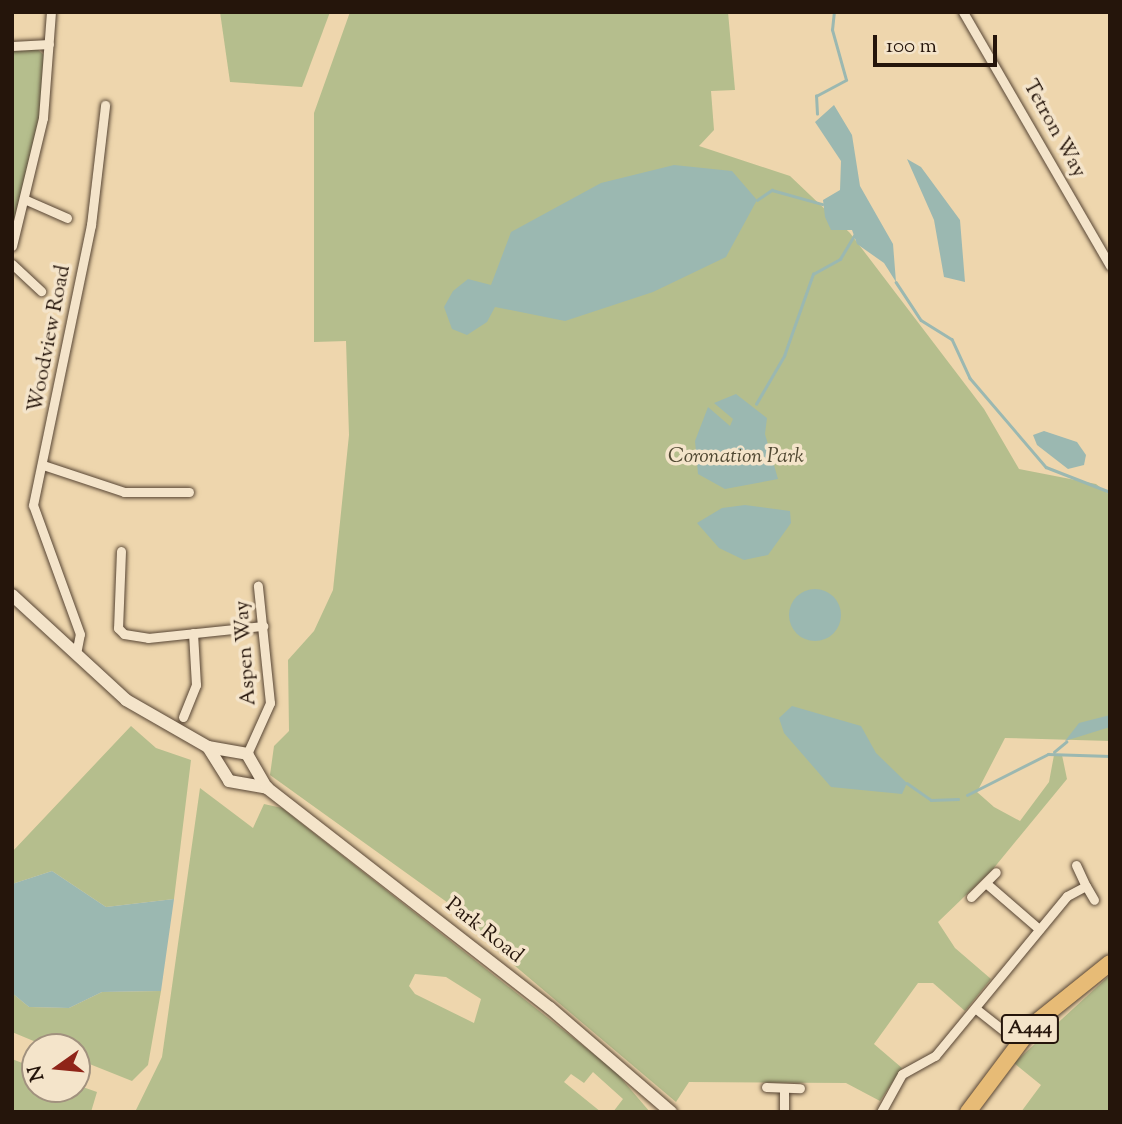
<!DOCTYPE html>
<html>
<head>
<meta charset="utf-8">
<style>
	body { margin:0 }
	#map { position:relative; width:1122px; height:1124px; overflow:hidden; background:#eed6ad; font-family:"Sorts Mill Goudy",serif }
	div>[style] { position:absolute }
	.green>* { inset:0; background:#b5be8d }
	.water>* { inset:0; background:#9bb8b1 }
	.round { border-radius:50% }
	.stream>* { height:2.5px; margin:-1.25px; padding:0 1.25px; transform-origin:1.25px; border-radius:1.25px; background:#9bb8b1 }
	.roads { filter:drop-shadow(0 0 2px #574534) drop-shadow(0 0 2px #574534) }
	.street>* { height:9px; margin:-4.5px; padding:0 4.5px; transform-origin:4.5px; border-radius:4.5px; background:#f4e4ca }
	.secondary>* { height:12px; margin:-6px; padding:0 6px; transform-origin:6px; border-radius:6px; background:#f4e4ca }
	.highway>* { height:16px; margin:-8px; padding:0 8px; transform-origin:8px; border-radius:8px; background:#e7bb76 }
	span { translate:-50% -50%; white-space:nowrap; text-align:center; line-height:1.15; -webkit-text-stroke:7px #f4e4ca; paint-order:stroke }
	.shield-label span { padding:2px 5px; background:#f4e4ca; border:2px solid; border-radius:5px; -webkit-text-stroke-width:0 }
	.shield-label { font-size:19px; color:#25150b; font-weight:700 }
	.street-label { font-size:21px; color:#25150b }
	.park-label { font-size:21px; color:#504832; font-style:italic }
	.frame { position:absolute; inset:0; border:14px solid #25150b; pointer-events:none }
	.north { position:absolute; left:21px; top:1033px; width:70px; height:70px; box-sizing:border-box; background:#f4e4ca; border:2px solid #a1917e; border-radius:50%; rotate:255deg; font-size:19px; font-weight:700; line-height:28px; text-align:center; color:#25150b }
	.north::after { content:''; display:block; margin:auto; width:24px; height:32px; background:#8f2418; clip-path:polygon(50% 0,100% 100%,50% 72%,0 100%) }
	.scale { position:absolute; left:873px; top:35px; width:124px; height:32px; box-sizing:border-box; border:4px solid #25150b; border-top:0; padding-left:9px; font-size:21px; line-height:24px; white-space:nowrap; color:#25150b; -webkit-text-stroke:5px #f4e4ca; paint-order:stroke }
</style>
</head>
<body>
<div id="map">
	<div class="green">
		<i style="clip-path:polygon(220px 12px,330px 12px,302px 87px,230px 82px)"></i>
		<i style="clip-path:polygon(350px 12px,728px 12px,735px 90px,711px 91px,714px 130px,699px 146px,790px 176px,850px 233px,984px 409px,1019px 469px,1096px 484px,1110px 495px,1110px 741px,1005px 738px,977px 792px,994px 807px,1020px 821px,1049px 782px,1054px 755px,1062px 755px,1067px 779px,993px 869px,938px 922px,955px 948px,991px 979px,965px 1011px,933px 983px,918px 983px,874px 1044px,902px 1068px,880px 1101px,846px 1083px,689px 1082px,676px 1102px,476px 933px,469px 918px,270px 775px,274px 746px,289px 731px,288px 660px,314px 631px,333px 590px,349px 435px,346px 341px,314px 342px,314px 113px)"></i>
		<i style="clip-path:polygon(37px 49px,44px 55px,41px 110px,12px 229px,12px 50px)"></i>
		<i style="clip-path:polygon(131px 726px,156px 748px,191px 760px,174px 899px,106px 907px,52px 871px,12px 884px,12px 852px)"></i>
		<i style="clip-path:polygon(evenodd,200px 788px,253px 828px,264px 804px,282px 808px,614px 1070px,650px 1112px,613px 1112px,623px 1099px,593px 1072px,584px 1083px,571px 1074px,564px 1082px,601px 1112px,135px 1112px,162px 1057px,200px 788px,415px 974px,446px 977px,481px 999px,474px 1023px,415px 994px,409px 986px,415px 974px)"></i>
		<i style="clip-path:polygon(1110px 975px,1110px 1112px,1021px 1112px,1041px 1085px,1014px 1063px)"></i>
		<i style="clip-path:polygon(161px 991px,148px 1065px,132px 1081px,77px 1059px,77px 1047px,48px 1047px,12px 1032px,12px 993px,29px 1007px,69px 1008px,102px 992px)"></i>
		<i style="clip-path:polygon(12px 1059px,35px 1068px,35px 1089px,77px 1085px,97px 1092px,91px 1112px,12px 1112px)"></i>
	</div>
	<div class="water">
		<i style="clip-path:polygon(834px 105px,852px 135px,860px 186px,893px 244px,896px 282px,884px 263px,857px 244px,852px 230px,831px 230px,825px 217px,823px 200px,840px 190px,841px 161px,815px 122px)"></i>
		<i style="clip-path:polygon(907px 159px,921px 167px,960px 220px,965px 282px,944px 277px,934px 220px)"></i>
		<i style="clip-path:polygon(674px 165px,732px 171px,757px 200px,726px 257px,653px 292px,565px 321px,495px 307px,487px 322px,467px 335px,452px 329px,444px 307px,453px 291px,468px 279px,491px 285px,511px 232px,601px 183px)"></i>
		<i style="clip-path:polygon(736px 394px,767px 418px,765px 434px,778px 479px,725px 489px,698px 474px,695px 441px,708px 407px,730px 426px,733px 419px,714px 403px)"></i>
		<i style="clip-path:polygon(1044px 431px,1077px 442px,1086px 455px,1084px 465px,1068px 469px,1037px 445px,1033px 435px)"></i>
		<i style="clip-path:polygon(745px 505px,790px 511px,791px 523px,768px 555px,744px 560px,719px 548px,697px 523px,722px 508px)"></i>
		<i class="round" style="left:789px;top:589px;width:52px;height:52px"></i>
		<i style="clip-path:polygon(792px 706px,861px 726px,876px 753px,907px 783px,902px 794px,831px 787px,784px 733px,779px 718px)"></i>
		<i style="clip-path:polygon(1110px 715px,1110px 727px,1065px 741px,1079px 723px)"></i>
		<i style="clip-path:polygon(52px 871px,106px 907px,174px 899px,161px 991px,102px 992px,69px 1008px,29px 1007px,12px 993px,12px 884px)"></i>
	</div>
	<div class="stream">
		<i style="left:817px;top:114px;width:18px;rotate:-93deg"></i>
		<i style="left:816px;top:96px;width:34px;rotate:-28deg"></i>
		<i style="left:846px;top:80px;width:52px;rotate:-105.6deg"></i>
		<i style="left:832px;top:30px;width:18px;rotate:-84deg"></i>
		<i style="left:757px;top:200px;width:18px;rotate:-34deg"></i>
		<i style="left:772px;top:190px;width:52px;rotate:15.6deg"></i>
		<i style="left:896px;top:282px;width:45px;rotate:56.7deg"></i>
		<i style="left:921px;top:320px;width:36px;rotate:32deg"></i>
		<i style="left:952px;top:339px;width:43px;rotate:65.2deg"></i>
		<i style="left:970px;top:378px;width:117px;rotate:49.5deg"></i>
		<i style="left:1046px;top:467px;width:69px;rotate:21.3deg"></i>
		<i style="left:756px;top:404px;width:56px;rotate:-59.7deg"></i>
		<i style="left:784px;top:356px;width:87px;rotate:-70.5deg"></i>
		<i style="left:813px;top:274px;width:31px;rotate:-29deg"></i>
		<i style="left:840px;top:259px;width:27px;rotate:-59deg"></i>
		<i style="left:1054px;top:752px;width:16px;rotate:-40deg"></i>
		<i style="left:907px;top:783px;width:29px;rotate:35deg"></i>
		<i style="left:931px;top:800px;width:27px;rotate:-2deg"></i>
		<i style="left:967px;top:795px;width:91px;rotate:-26.8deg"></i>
		<i style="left:1048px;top:754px;width:62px;rotate:1.8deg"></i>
	</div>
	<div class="roads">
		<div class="street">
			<i style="left:963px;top:12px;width:293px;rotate:59.9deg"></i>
			<i style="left:12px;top:46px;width:37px;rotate:-3deg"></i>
			<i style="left:24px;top:199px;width:47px;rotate:23.8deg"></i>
			<i style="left:12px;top:246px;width:132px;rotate:-76.4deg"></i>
			<i style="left:43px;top:118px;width:106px;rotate:-85.7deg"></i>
			<i style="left:12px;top:264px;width:40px;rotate:43deg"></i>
			<i style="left:43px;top:465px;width:85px;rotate:18.4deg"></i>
			<i style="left:124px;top:492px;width:65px"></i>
			<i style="left:121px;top:551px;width:77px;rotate:92.2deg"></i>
			<i style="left:118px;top:628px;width:8px;rotate:45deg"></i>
			<i style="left:124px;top:634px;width:24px;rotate:9deg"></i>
			<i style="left:148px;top:638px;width:116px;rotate:-6deg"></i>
			<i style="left:76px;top:654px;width:20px;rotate:-79deg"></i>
			<i style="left:80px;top:634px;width:137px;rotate:-110deg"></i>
			<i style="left:33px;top:505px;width:286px;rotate:-78.3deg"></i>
			<i style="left:91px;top:225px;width:121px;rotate:-83.3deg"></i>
			<i style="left:183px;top:717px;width:35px;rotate:-68deg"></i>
			<i style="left:196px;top:685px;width:52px;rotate:-93.3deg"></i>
			<i style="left:247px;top:754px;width:56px;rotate:-65.7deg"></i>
			<i style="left:270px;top:703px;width:118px;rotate:-95.9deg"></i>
			<i style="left:1076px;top:865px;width:23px;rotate:65deg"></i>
			<i style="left:987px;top:884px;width:69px;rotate:40.9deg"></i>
			<i style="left:971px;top:897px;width:35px;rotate:-45deg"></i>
			<i style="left:975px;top:1008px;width:55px;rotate:38.3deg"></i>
			<i style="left:766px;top:1087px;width:34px;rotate:2deg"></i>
			<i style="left:784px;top:1112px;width:24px;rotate:-90deg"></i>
			<i style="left:881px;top:1112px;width:43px;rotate:-61.1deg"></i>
			<i style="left:902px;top:1074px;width:38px;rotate:-29deg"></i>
			<i style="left:935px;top:1056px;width:207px;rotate:-50.5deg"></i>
			<i style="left:1067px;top:896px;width:21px;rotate:-28deg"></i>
			<i style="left:1086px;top:886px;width:16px;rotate:60deg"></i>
		</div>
		<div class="secondary">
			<i style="left:12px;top:595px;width:155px;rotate:42.6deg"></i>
			<i style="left:126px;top:700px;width:95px;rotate:29.8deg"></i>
			<i style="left:208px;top:747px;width:40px;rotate:10deg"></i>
			<i style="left:247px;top:754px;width:39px;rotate:60deg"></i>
			<i style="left:208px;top:747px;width:40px;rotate:58deg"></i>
			<i style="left:229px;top:781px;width:39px;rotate:10deg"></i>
			<i style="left:267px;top:788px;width:358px;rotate:37.9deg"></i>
			<i style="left:550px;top:1008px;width:160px;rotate:40.7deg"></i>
		</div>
		<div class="highway">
			<i style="left:968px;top:1112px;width:110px;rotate:-53.1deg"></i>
			<i style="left:1034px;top:1024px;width:97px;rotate:-38.8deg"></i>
		</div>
	</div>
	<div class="shield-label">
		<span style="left:1030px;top:1029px">A444</span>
	</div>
	<div class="street-label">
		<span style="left:1054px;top:129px;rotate:61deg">Tetron Way</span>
		<span style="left:50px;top:339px;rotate:-79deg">Woodview Road</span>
		<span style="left:246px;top:653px;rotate:-94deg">Aspen Way</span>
		<span style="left:484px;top:931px;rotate:38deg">Park Road</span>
	</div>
	<div class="park-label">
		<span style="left:736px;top:457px">Coronation Park</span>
	</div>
	<div class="frame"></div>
	<div class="north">N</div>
	<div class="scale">100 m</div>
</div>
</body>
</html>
